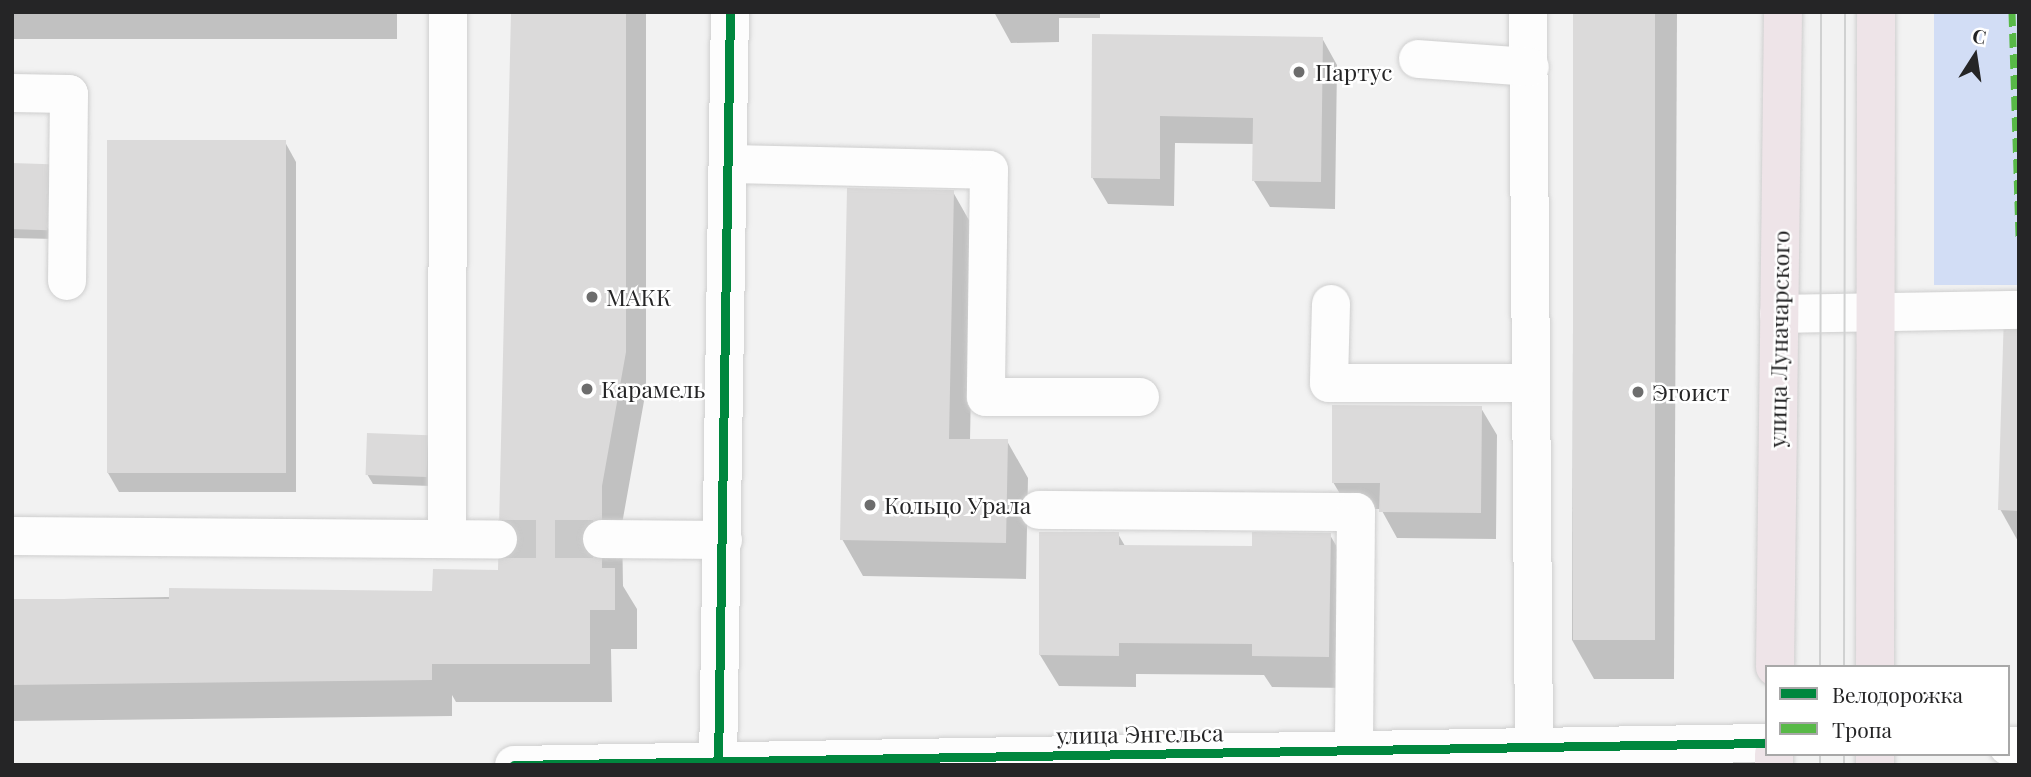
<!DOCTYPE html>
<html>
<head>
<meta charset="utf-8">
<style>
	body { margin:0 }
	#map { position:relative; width:2031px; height:777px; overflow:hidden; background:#f2f2f2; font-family:"Playfair Display",serif }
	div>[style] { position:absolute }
	.green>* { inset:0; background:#d2ddf5; transform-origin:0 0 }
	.shadow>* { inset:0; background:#0003; transform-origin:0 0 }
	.building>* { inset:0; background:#dbdada; transform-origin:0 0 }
	.minor-tunnel>* { height:38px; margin-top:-19px; transform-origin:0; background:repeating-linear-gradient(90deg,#c9c9c9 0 38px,transparent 0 57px) }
	.roads { filter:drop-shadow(0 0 2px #cecece) drop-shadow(0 0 2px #cecece) }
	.minor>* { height:38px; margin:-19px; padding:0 19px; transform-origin:19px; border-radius:19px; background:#fdfdfd }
	.major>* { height:38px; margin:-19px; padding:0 19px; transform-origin:19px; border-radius:19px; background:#eee4e8 }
	.tram>* { height:2px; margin:-1px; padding:0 1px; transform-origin:1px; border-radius:1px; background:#d0d1d1 }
	.quiet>* { height:7px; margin-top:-3.5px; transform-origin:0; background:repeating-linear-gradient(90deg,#58b947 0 14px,transparent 0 21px) }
	.cycleway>* { height:9px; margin:-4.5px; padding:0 4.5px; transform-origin:4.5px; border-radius:4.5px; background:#00873e }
	.dots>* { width:19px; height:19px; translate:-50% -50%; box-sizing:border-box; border:4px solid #fff; border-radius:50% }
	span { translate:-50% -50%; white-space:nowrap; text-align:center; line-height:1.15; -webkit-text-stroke:5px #fff; paint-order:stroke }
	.poi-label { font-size:23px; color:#252526 }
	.left { translate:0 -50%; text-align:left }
	.street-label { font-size:23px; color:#252526 }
	.frame { position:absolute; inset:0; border:14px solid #252526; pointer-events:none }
	.legend { position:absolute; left:1765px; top:665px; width:245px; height:91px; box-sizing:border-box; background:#fff; border:2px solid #a8a8a8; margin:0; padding:9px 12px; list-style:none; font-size:21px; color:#252526 }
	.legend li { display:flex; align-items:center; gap:14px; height:35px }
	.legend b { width:35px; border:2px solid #a8a8a8 }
	.north { position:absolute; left:1940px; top:21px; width:70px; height:70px; -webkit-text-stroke:5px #fff; paint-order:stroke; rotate:12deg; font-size:19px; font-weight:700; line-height:28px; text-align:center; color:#252526 }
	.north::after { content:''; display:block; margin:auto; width:24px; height:32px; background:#252526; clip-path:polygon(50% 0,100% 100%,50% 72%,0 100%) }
</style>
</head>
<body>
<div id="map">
	<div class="green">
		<i style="left:1934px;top:12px;width:85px;height:273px"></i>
	</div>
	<div class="shadow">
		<i style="left:12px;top:12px;width:385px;height:27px"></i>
		<i style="clip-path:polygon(513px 12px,646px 12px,646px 390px,622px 524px,623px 586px,637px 609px,637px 649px,611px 649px,612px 702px,456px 702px,452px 695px,452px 716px,12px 721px,12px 600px,431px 592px,499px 571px)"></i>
		<i style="clip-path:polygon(994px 12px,1100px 12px,1100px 18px,1059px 18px,1059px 42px,1011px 43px)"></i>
		<i style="clip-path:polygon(1574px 12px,1677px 12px,1674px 679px,1594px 679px,1572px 640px)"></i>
		<i style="clip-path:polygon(1094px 35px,1322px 38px,1337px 65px,1335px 209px,1270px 207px,1254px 181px,1255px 144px,1175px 143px,1174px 206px,1108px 204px,1092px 177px)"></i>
		<i style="clip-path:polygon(285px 142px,296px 162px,296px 492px,119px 492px,108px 473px)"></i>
		<i style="clip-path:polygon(12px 165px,54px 239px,12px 238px)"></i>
		<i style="clip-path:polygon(953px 192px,974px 229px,970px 441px,1007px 441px,1028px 478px,1026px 579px,863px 576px,842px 539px)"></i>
		<i style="clip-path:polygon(2019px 315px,2019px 543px,2000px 509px)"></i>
		<i style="clip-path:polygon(1481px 408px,1497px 435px,1496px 539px,1397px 538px,1381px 509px,1349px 509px,1333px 482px)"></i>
		<i style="clip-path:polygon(427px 437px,431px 486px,373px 484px,367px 474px)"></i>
		<i style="clip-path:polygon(1118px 534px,1125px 546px,1254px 547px,1330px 535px,1348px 566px,1347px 688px,1272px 687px,1264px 675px,1136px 674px,1136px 687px,1059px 686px,1040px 655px)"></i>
	</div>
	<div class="building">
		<i style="clip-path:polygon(511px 12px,626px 12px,626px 352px,602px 486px,602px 568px,615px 568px,615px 610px,590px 610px,590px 664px,432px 664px,432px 680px,12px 685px,12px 599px,169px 599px,169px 588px,432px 591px,433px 569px,498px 570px)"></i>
		<i style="left:1573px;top:12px;width:82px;height:628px"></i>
		<i style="clip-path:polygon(1092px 34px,1323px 37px,1321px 182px,1252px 181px,1253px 118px,1160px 116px,1160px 179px,1091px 178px)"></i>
		<i style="left:107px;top:140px;width:179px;height:333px"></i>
		<i style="left:12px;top:163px;width:38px;height:66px;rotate:2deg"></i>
		<i style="clip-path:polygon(847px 188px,954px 190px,949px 439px,1008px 439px,1006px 543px,840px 540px)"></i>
		<i style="clip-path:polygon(2004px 313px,2019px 313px,2019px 511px,1998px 510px)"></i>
		<i style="clip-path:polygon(1332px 405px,1482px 406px,1481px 513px,1379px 512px,1380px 483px,1332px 483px)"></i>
		<i style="left:367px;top:433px;width:61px;height:42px;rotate:2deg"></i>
		<i style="clip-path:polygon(1039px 532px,1119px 532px,1119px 545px,1252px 546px,1252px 532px,1331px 533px,1329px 657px,1252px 656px,1252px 644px,1119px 643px,1119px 656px,1039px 655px)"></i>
	</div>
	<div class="minor-tunnel">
		<i style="left:498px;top:539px;width:104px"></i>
	</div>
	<div class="roads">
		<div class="minor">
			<i style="left:1528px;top:12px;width:735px;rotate:89.53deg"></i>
			<i style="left:1418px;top:59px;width:112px;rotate:4.1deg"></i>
			<i style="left:12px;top:93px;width:57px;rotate:1deg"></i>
			<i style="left:69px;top:94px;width:187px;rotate:90.6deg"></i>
			<i style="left:728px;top:164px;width:261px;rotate:1.3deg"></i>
			<i style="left:989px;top:170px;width:227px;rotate:90.8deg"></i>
			<i style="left:986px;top:397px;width:154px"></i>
			<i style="left:1331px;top:304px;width:79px;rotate:91.5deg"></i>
			<i style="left:1329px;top:383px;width:202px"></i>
			<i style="left:1779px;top:314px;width:240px;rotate:-1deg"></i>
			<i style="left:1039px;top:510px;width:317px;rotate:0.4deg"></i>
			<i style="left:1356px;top:512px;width:238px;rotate:90.5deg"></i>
			<i style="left:12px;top:536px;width:486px;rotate:0.4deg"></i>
			<i style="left:447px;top:539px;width:527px;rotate:-89.89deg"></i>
			<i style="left:602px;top:539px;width:121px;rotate:0.5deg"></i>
			<i style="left:2008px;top:746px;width:11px"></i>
			<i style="left:514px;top:765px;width:1253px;rotate:-1.01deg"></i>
			<i style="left:718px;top:765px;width:753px;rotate:-89.09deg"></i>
		</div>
		<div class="major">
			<i style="left:1775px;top:667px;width:655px;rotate:-89.3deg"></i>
			<i style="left:1875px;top:667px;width:655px;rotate:-89.91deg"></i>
			<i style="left:1875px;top:754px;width:11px;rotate:90deg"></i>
			<i style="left:1774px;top:765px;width:11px;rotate:-90deg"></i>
		</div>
	</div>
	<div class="tram">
		<i style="left:1820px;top:667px;width:655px;rotate:-89.91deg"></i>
		<i style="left:1844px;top:667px;width:655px;rotate:-89.91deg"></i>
		<i style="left:1820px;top:765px;width:11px;rotate:-90deg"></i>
		<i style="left:1844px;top:765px;width:11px;rotate:-90deg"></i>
	</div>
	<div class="quiet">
		<i style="left:2012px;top:12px;width:229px;rotate:88.2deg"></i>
	</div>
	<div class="cycleway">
		<i style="left:514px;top:765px;width:1253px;rotate:-1.01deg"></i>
		<i style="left:718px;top:765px;width:753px;rotate:-89.09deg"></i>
	</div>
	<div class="dots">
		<i style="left:1299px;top:72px;background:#6d6d6d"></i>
		<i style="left:592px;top:297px;background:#6d6d6d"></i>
		<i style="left:587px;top:389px;background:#6d6d6d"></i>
		<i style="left:1638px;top:392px;background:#6d6d6d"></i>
		<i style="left:870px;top:505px;background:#6d6d6d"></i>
	</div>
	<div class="poi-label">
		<span class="left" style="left:1315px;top:72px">Партус</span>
		<span class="left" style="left:606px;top:297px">МАКК</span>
		<span class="left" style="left:601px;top:389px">Карамель</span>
		<span class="left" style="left:1652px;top:392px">Эгоист</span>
		<span class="left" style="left:884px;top:505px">Кольцо Урала</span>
	</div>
	<div class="street-label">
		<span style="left:1779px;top:339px;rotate:-89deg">улица Луначарского</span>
		<span style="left:1140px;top:734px;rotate:-1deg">улица Энгельса</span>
	</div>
	<div class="frame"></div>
	<ul class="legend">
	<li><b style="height:9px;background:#00873e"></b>Велодорожка</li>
	<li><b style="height:9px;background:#58b947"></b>Тропа</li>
	</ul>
	<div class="north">С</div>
</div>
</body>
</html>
